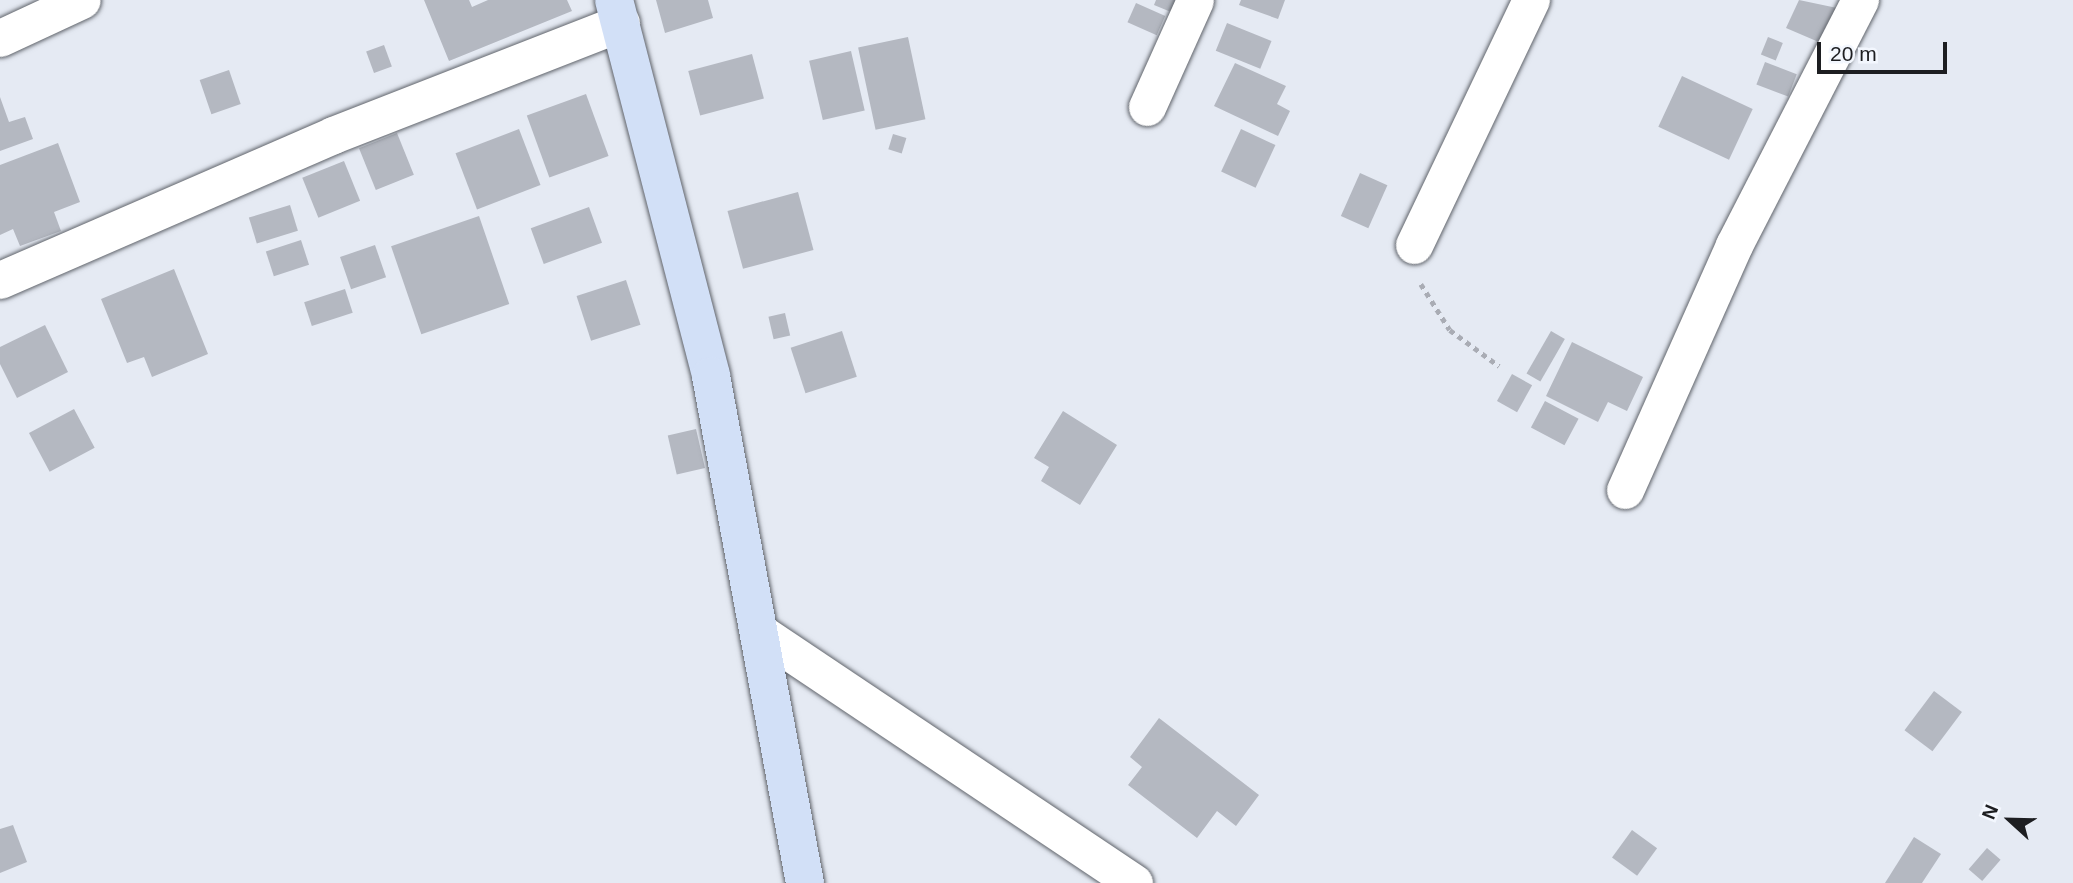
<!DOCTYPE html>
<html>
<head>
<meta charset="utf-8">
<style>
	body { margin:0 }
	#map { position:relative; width:2073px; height:883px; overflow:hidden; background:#e5eaf3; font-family:Arial,sans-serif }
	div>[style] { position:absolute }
	.building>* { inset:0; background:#b4b8c1; transform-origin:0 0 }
	.path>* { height:4.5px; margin-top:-2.25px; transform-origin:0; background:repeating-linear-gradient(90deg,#a9acb4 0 5px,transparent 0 10px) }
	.roads { filter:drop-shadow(0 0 2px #60646b) drop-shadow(0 0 2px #60646b) }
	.street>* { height:37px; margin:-18.5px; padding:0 18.5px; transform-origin:18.5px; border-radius:18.5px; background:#fff }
	.secondary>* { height:38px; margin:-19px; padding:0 19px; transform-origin:19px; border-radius:19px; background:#d2e0f7 }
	span { translate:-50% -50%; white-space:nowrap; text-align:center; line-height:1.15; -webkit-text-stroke:5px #f3f7fe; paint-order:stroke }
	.north { position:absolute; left:1975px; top:785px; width:70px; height:70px; -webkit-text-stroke:5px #f3f7fe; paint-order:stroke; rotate:292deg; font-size:19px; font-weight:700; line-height:28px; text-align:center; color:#1d1e21 }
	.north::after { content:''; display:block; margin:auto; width:24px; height:32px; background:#1d1e21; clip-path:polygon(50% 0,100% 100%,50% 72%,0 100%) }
	.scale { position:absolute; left:1817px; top:42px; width:130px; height:32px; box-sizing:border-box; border:4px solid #1d1e21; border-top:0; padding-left:9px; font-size:21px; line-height:24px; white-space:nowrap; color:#1d1e21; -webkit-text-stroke:5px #f3f7fe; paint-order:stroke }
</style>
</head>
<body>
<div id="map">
	<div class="building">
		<i style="clip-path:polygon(424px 0,469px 0,472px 7px,488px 0,567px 0,572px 11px,449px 61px)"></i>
		<i style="clip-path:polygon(656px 0,708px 0,713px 18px,665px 33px)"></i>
		<i style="clip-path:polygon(1156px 0,1176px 0,1171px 12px,1154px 5px)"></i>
		<i style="clip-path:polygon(1241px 0,1285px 0,1278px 19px,1239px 5px)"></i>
		<i style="clip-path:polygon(1799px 0,1837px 8px,1821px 43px,1786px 28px)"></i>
		<i style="left:1136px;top:3px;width:32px;height:21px;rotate:24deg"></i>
		<i style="left:1227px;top:23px;width:48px;height:30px;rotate:22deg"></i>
		<i style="left:908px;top:37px;width:84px;height:51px;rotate:78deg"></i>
		<i style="left:1768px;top:37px;width:16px;height:19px;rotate:22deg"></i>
		<i style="left:384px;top:45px;width:23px;height:19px;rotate:70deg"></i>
		<i style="left:851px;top:51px;width:61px;height:43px;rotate:77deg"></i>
		<i style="left:752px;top:54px;width:46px;height:66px;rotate:75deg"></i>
		<i style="left:1765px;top:62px;width:34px;height:24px;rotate:21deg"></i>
		<i style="clip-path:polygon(1235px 63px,1286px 86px,1277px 104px,1290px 111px,1278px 136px,1214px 106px)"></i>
		<i style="left:229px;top:70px;width:36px;height:31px;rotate:71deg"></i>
		<i style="left:1682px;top:76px;width:78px;height:56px;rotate:25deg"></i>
		<i style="left:586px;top:94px;width:66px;height:63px;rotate:70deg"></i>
		<i style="clip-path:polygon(0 97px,9px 122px,25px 117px,33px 139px,0 151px)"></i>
		<i style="left:519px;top:129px;width:60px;height:68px;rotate:69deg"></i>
		<i style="left:1241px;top:129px;width:38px;height:47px;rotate:25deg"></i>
		<i style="left:397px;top:133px;width:45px;height:41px;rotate:68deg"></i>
		<i style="left:893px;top:134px;width:14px;height:16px;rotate:17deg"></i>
		<i style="clip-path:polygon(58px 143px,80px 202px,54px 212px,61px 231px,20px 246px,13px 229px,0 235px,0 165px)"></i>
		<i style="left:344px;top:161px;width:43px;height:45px;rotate:68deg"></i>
		<i style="left:1360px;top:173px;width:30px;height:47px;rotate:24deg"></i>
		<i style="left:798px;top:192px;width:60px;height:73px;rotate:75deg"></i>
		<i style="left:290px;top:205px;width:27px;height:43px;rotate:73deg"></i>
		<i style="left:589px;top:207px;width:38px;height:62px;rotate:70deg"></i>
		<i style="left:479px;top:216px;width:93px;height:93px;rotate:71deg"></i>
		<i style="left:301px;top:240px;width:26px;height:37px;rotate:72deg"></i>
		<i style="left:375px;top:245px;width:34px;height:37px;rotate:71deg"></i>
		<i style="clip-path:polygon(174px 269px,208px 354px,152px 377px,144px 357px,127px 363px,101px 299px)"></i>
		<i style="left:626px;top:280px;width:47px;height:52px;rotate:72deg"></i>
		<i style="left:345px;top:289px;width:25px;height:43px;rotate:72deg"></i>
		<i style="left:785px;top:313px;width:23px;height:17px;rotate:77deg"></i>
		<i style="clip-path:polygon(45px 325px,68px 372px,17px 398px,0 364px,0 347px)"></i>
		<i style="left:842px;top:331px;width:48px;height:54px;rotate:72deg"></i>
		<i style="left:1551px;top:331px;width:16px;height:49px;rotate:30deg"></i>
		<i style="clip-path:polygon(1572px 342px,1643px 377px,1627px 411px,1608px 402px,1598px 422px,1546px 396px)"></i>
		<i style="left:1512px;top:374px;width:23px;height:31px;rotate:29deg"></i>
		<i style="left:1545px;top:401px;width:38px;height:30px;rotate:28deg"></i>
		<i style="left:74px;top:409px;width:44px;height:51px;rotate:62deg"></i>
		<i style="clip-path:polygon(1063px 411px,1117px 445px,1080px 505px,1041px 481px,1049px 467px,1034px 458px)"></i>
		<i style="left:696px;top:429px;width:40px;height:29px;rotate:77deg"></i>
		<i style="left:1934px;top:691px;width:35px;height:49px;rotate:37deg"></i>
		<i style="clip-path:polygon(1159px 718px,1259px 795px,1236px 826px,1217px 811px,1197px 838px,1128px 785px,1142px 767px,1130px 757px)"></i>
		<i style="clip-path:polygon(13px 825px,27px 862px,0 873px,0 829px)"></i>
		<i style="left:1632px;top:830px;width:31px;height:34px;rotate:36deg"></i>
		<i style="clip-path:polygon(1914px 837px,1941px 854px,1922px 883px,1885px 883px)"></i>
		<i style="left:1987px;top:848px;width:18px;height:28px;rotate:41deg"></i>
	</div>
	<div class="path">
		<i style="left:1421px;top:284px;width:54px;rotate:57.8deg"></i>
		<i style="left:1450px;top:330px;width:61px;rotate:36.3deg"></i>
	</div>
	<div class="roads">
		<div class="street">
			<i style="left:0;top:38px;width:90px;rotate:-24.9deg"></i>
			<i style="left:1147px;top:107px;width:117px;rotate:-65.8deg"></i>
			<i style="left:1414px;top:245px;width:272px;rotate:-64.5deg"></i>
			<i style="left:0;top:280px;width:363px;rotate:-23.5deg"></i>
			<i style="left:333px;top:135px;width:309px;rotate:-21.3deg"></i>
			<i style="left:1625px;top:490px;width:268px;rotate:-66deg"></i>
			<i style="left:1734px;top:245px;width:276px;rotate:-62.8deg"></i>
			<i style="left:761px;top:633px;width:449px;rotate:33.8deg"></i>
		</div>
		<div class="secondary">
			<i style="left:614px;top:0;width:388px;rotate:75.5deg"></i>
			<i style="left:711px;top:376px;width:516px;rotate:79.5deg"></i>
		</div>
	</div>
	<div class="north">N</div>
	<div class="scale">20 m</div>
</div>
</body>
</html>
